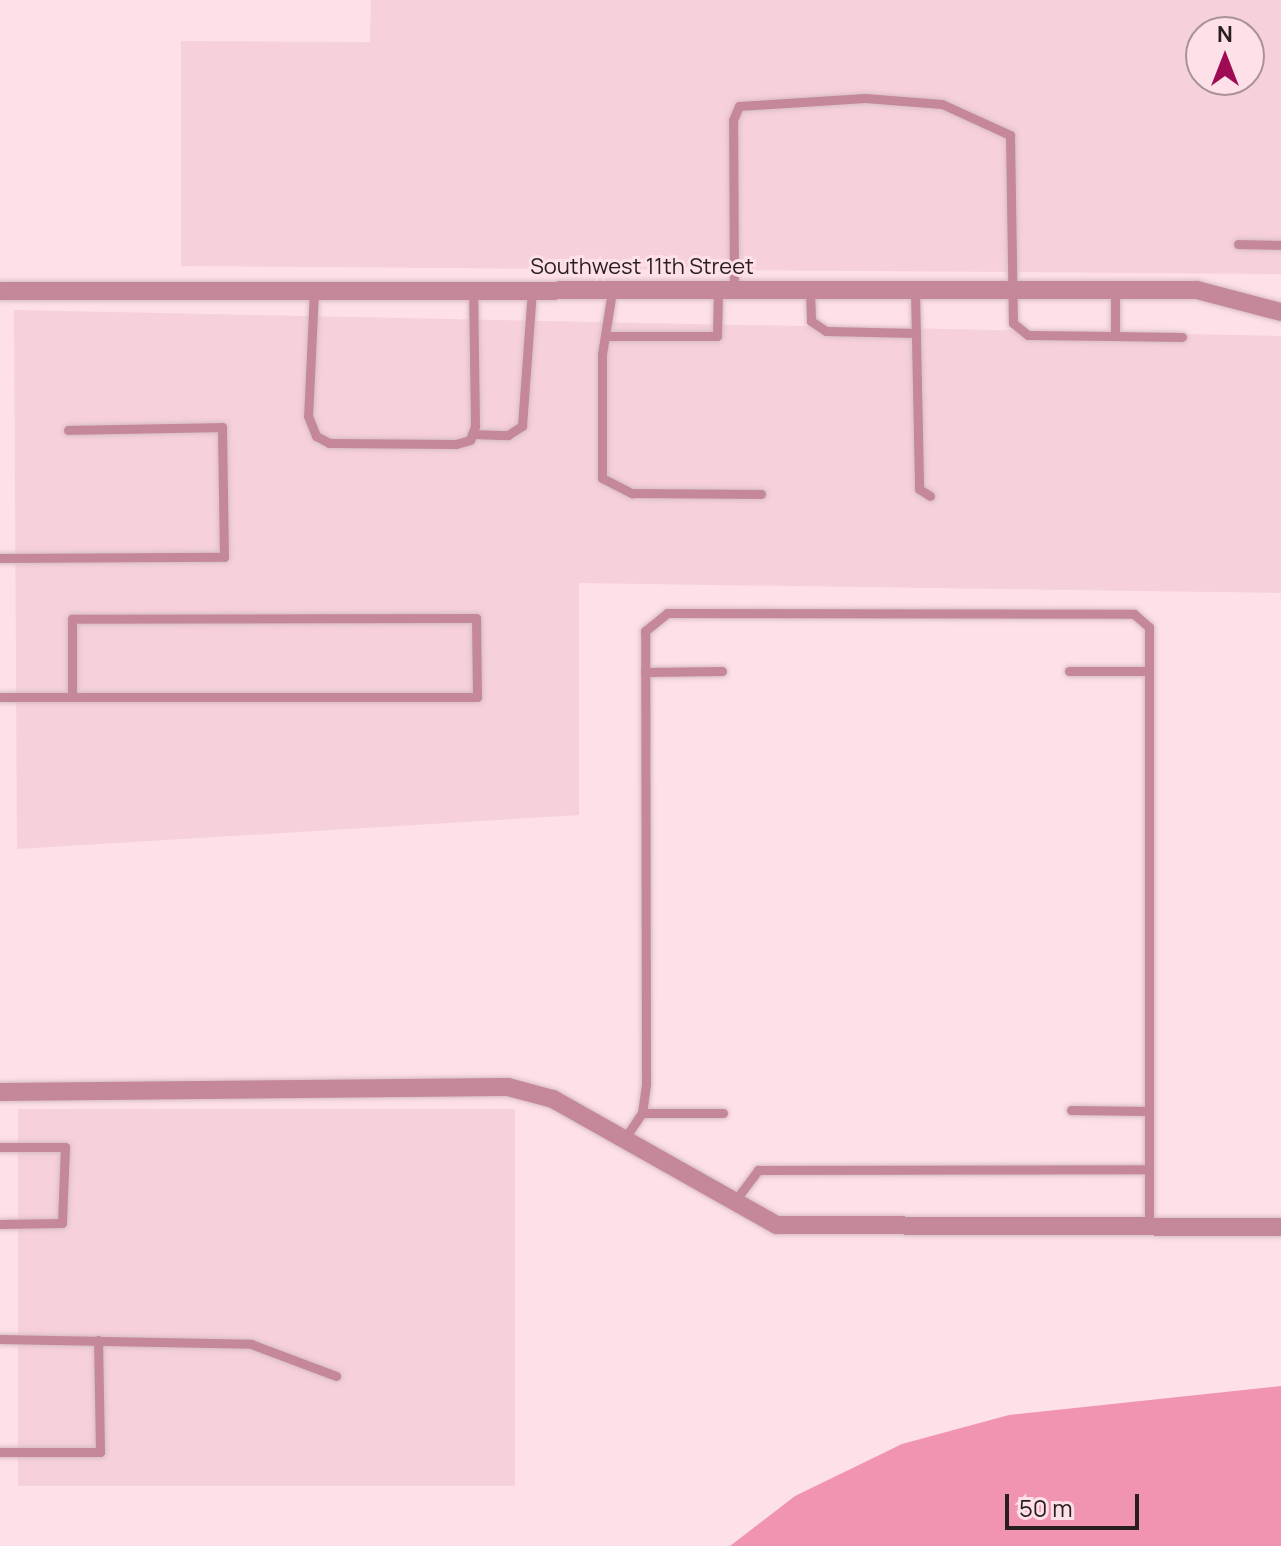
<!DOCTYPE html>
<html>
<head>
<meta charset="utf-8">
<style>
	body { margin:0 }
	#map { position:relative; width:1281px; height:1546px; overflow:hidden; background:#fee0e8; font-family:Manrope,sans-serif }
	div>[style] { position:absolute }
	.built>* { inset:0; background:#f6d0da; transform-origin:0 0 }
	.water>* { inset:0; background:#f094b1 }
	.roads { filter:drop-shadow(0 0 2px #d7bdc4) drop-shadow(0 0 2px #d7bdc4) }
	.lane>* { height:9px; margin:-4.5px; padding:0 4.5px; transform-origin:4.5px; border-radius:4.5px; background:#c5879a }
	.street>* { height:18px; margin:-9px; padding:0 9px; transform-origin:9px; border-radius:9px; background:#c5879a }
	span { translate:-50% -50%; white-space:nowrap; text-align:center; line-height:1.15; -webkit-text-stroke:6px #fee0e8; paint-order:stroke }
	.street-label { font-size:22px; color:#281e20 }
	.north { position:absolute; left:1185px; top:16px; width:80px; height:80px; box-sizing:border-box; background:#fee0e8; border:2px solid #a89298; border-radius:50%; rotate:0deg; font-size:22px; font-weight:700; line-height:32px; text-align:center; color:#281e20 }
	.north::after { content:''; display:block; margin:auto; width:28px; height:36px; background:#9e0a53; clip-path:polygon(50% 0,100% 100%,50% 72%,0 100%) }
	.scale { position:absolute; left:1005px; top:1494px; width:134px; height:36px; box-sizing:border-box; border:4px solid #281e20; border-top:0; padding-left:10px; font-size:24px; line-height:28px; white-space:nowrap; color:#281e20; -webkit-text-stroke:6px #fee0e8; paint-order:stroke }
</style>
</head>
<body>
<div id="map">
	<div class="built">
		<i style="clip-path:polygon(evenodd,371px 0,1281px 0,1281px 274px,181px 266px,181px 41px,370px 42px,371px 0,1201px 32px,1249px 32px,1249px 80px,1201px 80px,1201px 32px)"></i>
		<i style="clip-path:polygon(14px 310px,1281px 336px,1281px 593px,579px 583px,579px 815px,17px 849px)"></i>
		<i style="left:515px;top:1109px;width:377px;height:497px;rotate:90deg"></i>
	</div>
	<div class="water">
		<i style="clip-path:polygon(1281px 1386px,1281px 1546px,730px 1546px,795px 1496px,902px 1444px,1009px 1415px)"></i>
	</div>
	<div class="roads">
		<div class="lane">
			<i style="left:1238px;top:244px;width:43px;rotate:1.3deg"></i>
			<i style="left:1115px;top:290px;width:46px;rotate:90deg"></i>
			<i style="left:314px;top:291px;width:125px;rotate:92.7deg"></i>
			<i style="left:308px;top:416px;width:22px;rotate:68deg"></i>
			<i style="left:316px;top:436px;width:15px;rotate:28deg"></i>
			<i style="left:329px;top:443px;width:127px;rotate:0.5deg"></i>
			<i style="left:456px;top:444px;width:15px;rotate:-16deg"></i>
			<i style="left:470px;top:440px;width:15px;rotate:-70deg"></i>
			<i style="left:475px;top:426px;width:135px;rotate:-90.8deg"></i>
			<i style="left:612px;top:291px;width:64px;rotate:99deg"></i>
			<i style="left:602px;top:354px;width:124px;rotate:90deg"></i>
			<i style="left:602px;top:478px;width:34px;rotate:27deg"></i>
			<i style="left:632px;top:493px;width:129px;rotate:0.4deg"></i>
			<i style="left:734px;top:291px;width:171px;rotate:-90.3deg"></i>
			<i style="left:733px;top:120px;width:15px;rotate:-67deg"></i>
			<i style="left:739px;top:106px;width:126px;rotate:-3.6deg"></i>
			<i style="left:865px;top:98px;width:77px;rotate:4.5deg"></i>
			<i style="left:942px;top:104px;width:75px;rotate:24.5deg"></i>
			<i style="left:1010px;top:135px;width:188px;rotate:89.1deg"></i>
			<i style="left:1013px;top:323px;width:19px;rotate:39deg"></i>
			<i style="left:1028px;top:335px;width:154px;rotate:0.7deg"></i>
			<i style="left:810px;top:291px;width:30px;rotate:88deg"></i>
			<i style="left:811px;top:321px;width:18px;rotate:34deg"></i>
			<i style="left:826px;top:331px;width:90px;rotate:1.3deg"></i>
			<i style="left:915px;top:291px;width:198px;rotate:88.8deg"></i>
			<i style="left:919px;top:489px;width:13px;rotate:32deg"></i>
			<i style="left:605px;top:336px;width:112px"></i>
			<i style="left:717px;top:336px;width:45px;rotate:-88.7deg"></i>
			<i style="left:472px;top:434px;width:36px;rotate:2deg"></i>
			<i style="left:508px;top:435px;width:17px;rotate:-33deg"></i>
			<i style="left:522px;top:426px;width:135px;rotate:-85.8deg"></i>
			<i style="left:0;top:558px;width:224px;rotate:-0.3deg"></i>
			<i style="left:224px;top:557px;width:130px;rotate:-90.9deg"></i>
			<i style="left:222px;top:427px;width:154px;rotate:178.9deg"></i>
			<i style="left:1069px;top:671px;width:80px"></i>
			<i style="left:645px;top:672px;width:77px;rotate:-0.7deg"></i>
			<i style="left:0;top:697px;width:477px"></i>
			<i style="left:477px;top:697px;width:79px;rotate:-90.7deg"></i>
			<i style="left:476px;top:618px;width:404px;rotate:179.9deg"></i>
			<i style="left:72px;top:619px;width:77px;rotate:90deg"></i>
			<i style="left:1071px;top:1110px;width:78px;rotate:0.7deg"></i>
			<i style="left:642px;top:1113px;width:81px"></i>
			<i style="left:623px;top:1141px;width:34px;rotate:-56deg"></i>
			<i style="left:642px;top:1113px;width:30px;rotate:-82deg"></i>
			<i style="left:646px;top:1083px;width:452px;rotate:-90.1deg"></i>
			<i style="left:645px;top:631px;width:28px;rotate:-39deg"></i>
			<i style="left:667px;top:613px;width:467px;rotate:0.1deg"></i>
			<i style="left:1134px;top:614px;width:20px;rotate:41deg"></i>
			<i style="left:1149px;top:627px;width:601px;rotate:90deg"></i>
			<i style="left:0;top:1147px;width:65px"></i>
			<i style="left:65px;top:1147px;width:76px;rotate:92.3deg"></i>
			<i style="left:62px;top:1223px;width:62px;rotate:179.1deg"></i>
			<i style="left:734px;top:1202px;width:40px;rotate:-53deg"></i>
			<i style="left:758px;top:1170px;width:391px;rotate:-0.1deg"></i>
			<i style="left:0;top:1339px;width:251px;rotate:1.1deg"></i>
			<i style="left:251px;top:1344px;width:91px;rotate:20.6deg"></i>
			<i style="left:0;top:1452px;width:100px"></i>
			<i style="left:100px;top:1452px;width:112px;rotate:-91deg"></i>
		</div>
		<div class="street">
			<i style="left:0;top:291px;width:1197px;rotate:-0.05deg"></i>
			<i style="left:1197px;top:290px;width:87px;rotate:14.7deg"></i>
			<i style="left:0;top:1092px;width:508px;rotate:-0.56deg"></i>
			<i style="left:508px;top:1087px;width:47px;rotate:14.9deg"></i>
			<i style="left:553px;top:1099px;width:257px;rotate:29.4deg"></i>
			<i style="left:777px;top:1225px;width:504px;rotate:0.23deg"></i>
		</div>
	</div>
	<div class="street-label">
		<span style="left:642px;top:267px">Southwest 11th Street</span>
	</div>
	<div class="north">N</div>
	<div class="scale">50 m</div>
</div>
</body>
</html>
